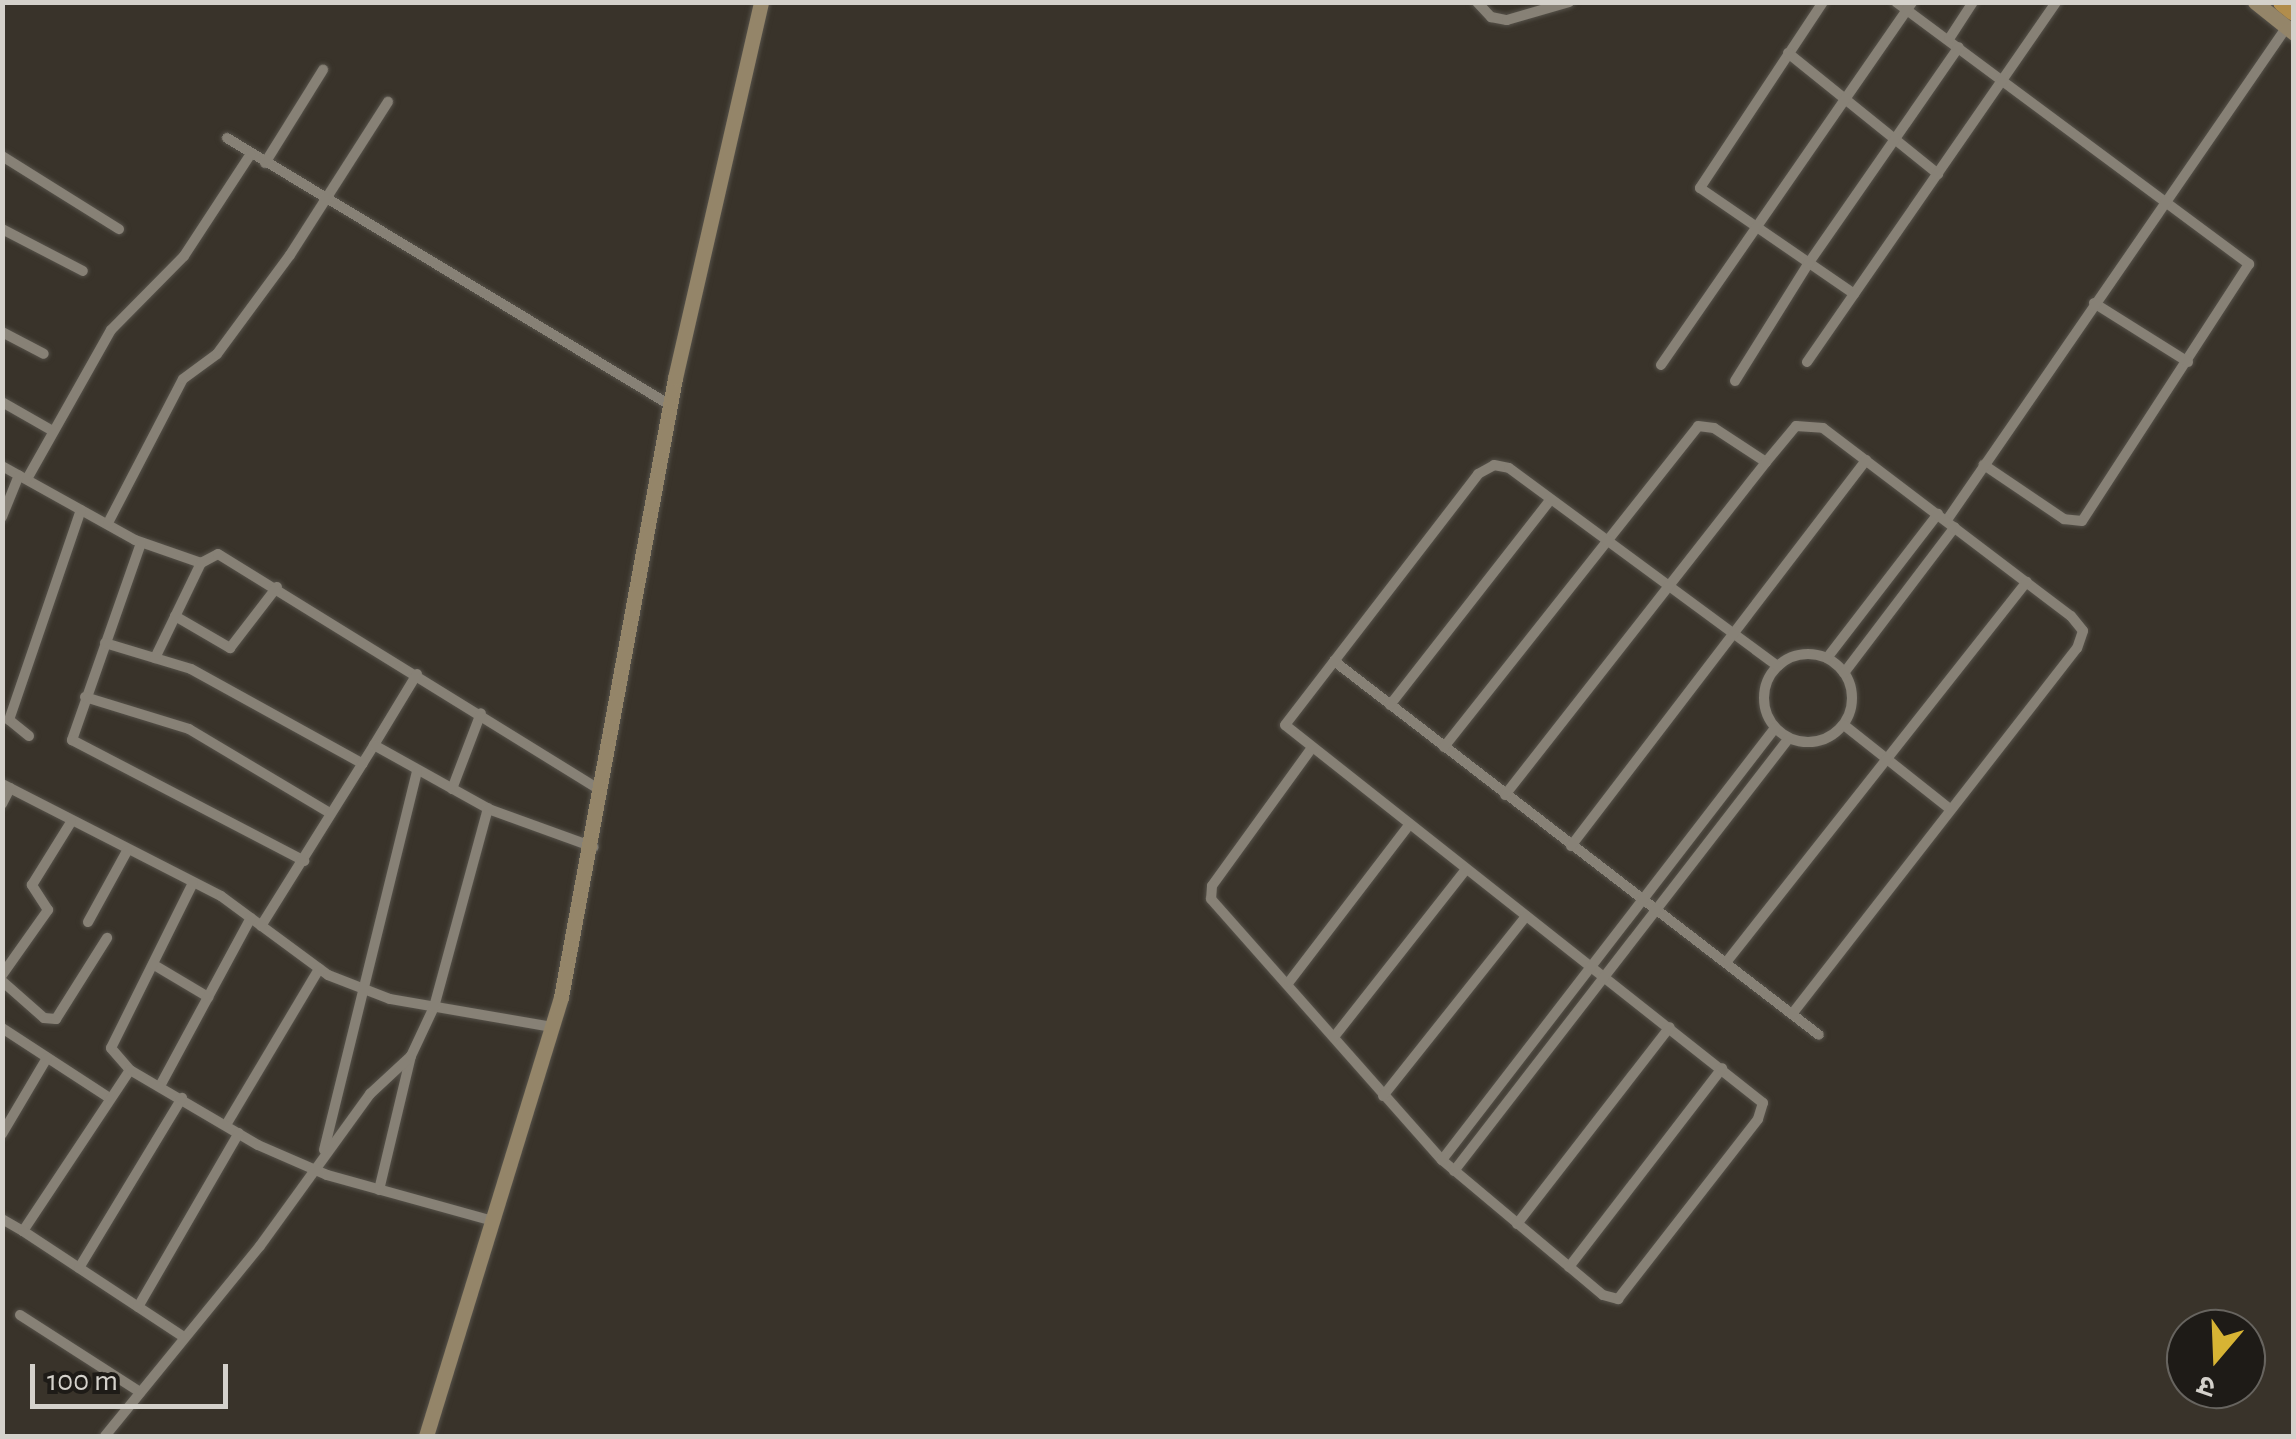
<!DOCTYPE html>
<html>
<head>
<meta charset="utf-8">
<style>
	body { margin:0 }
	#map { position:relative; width:2296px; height:1439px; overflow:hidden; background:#39332a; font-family:"Alegreya Sans","Noto Sans Devanagari",sans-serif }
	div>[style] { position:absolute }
	.roads { filter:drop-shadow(0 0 2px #56524a) drop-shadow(0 0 2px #56524a) }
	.street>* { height:10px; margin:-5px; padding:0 5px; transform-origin:5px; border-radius:5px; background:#878176 }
	.street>.ring { margin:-5px; padding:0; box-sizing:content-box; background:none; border:10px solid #878176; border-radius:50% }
	.secondary>* { height:15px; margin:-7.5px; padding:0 7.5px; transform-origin:7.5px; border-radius:7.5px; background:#948569 }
	.highway>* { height:20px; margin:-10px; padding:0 10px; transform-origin:10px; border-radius:10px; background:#b18d4c }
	span { translate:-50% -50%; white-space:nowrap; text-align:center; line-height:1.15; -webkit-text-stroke:8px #1e1b17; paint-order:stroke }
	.frame { position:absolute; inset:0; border:5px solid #d4d1cb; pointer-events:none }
	.north { position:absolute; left:2166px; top:1309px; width:100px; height:100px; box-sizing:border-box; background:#1e1b17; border:2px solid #67645f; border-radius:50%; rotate:199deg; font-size:28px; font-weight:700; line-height:40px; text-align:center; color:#d4d1cb }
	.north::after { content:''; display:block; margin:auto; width:35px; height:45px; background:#d7b434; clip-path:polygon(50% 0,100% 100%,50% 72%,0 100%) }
	.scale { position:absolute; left:30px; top:1364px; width:198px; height:45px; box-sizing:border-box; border:5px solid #d4d1cb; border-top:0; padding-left:12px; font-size:30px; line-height:35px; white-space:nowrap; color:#d4d1cb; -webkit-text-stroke:8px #1e1b17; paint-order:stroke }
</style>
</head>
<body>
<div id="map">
	<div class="roads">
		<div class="street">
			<i style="left:1477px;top:2px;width:21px;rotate:47deg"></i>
			<i style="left:1491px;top:17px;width:16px;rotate:11deg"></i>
			<i style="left:1507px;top:20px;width:65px;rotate:-16.2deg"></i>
			<i style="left:1823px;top:2px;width:223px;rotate:123.5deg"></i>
			<i style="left:1700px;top:188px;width:187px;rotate:34.5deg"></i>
			<i style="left:1896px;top:2px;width:440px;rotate:36.6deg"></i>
			<i style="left:2249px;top:264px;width:306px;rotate:123deg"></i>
			<i style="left:2082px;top:521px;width:18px;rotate:-174deg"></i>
			<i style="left:2064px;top:519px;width:97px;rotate:-146deg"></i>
			<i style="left:1949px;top:39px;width:44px;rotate:-57deg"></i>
			<i style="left:1788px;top:53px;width:193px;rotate:38.9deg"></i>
			<i style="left:227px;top:138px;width:517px;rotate:31.08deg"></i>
			<i style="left:2px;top:156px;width:138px;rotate:32deg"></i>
			<i style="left:265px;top:163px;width:110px;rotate:-58.1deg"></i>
			<i style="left:2px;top:229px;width:91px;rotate:27.4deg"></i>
			<i style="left:2094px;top:303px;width:111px;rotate:32.1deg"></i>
			<i style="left:2px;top:332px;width:47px;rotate:27.6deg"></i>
			<i style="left:1807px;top:362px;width:438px;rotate:-55.3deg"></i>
			<i style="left:1661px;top:365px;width:441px;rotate:-55.3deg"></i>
			<i style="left:1735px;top:381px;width:138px;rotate:-58deg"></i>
			<i style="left:1808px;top:264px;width:264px;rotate:-55.2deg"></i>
			<i style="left:2px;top:402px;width:56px;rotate:29.7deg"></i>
			<i style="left:2px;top:466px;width:152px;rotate:29.1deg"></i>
			<i style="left:135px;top:540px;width:70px;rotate:19.2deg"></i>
			<i style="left:201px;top:563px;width:19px;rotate:-28deg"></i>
			<i style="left:218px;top:554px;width:451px;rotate:31.7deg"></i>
			<i style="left:27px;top:479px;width:171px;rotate:-60.6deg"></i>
			<i style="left:111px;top:330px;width:104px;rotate:-45.4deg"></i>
			<i style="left:184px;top:256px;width:121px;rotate:-56.8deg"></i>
			<i style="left:2px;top:517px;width:45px;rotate:-68deg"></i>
			<i style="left:1947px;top:520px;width:597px;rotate:-55.43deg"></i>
			<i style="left:108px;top:523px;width:162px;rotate:-62.5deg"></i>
			<i style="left:183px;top:379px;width:42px;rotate:-36.3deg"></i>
			<i style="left:217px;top:354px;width:123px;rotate:-53.6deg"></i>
			<i style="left:290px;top:255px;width:182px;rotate:-57.4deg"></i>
			<i style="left:141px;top:543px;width:209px;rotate:109.3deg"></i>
			<i style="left:72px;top:740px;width:262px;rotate:27.5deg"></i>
			<i style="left:175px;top:616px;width:64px;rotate:30.2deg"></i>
			<i style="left:230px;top:648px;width:77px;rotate:-52.4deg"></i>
			<i style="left:105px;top:643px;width:90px;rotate:16.8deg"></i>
			<i style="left:191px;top:669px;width:196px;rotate:28.9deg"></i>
			<i class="ring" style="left:1764px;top:654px;width:78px;height:78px"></i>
			<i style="left:155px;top:658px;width:106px;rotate:-64.2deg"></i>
			<i style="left:1827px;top:658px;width:182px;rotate:-52.4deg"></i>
			<i style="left:1334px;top:661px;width:612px;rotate:37.64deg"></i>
			<i style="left:1844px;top:673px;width:183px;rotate:-52.8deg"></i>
			<i style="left:85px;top:697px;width:109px;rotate:17.1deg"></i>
			<i style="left:189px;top:729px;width:164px;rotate:30.8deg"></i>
			<i style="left:1390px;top:705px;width:261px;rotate:-52deg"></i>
			<i style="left:1844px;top:725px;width:135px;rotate:38.4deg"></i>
			<i style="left:29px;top:736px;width:26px;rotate:-141deg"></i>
			<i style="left:9px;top:720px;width:222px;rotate:-71.1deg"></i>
			<i style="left:374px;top:745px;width:83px;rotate:-58.8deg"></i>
			<i style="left:1444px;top:747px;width:409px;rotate:-51.6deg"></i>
			<i style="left:1698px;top:426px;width:16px;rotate:7deg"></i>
			<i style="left:1714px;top:428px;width:62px;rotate:33.2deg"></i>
			<i style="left:1766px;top:462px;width:47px;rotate:-50.2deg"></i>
			<i style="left:1796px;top:426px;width:27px;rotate:4deg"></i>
			<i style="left:1823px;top:428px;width:311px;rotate:37.2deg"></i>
			<i style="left:2071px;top:616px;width:19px;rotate:51deg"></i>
			<i style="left:2083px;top:631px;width:18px;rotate:109deg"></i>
			<i style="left:2077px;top:648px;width:464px;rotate:127.9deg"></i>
			<i style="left:1311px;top:749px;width:169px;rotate:125.9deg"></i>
			<i style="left:1212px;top:886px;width:13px;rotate:94deg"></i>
			<i style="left:1211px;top:899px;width:349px;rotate:48.5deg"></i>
			<i style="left:1442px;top:1160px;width:210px;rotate:40deg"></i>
			<i style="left:1603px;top:1295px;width:16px;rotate:15deg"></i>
			<i style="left:1618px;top:1299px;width:228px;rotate:-52.1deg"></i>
			<i style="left:1758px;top:1119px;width:17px;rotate:-73deg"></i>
			<i style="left:1763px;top:1103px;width:609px;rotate:-141.66deg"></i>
			<i style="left:1285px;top:725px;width:317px;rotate:-52.4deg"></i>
			<i style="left:1478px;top:474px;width:18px;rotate:-29deg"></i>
			<i style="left:1494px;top:465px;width:15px;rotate:11deg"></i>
			<i style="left:1509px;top:468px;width:334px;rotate:36.4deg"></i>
			<i style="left:2px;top:784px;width:246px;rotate:27.1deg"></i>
			<i style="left:221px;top:896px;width:133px;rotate:36.4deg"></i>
			<i style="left:328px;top:975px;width:66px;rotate:21.2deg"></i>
			<i style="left:390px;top:999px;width:164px;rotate:9.8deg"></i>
			<i style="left:452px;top:789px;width:81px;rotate:-69.1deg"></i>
			<i style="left:1505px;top:795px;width:423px;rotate:-51.9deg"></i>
			<i style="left:2px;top:804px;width:18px;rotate:-63deg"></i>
			<i style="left:1571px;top:846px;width:486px;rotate:-52.6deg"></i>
			<i style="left:88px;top:922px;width:81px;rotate:-61.2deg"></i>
			<i style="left:261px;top:926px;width:213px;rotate:-58deg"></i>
			<i style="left:374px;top:745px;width:134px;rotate:29.1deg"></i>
			<i style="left:491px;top:810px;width:109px;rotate:19.9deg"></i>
			<i style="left:1728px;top:960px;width:482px;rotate:-51.7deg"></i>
			<i style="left:156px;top:966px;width:61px;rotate:30.8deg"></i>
			<i style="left:2px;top:975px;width:80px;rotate:-54.7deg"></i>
			<i style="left:48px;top:910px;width:30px;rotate:-123deg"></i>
			<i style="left:32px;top:885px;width:74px;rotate:-58.2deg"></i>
			<i style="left:2px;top:981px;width:56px;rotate:41.4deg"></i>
			<i style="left:44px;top:1018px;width:12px;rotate:5deg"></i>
			<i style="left:56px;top:1019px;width:96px;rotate:-57.8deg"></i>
			<i style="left:1289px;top:982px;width:198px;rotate:-52.6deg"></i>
			<i style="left:2px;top:1028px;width:126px;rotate:33.1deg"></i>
			<i style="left:1334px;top:1037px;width:214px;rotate:-51.8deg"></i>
			<i style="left:130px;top:1070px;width:29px;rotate:-131deg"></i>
			<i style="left:111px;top:1048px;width:184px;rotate:-63.6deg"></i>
			<i style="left:160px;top:1086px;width:191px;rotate:-61.6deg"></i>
			<i style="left:1383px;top:1096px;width:230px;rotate:-51.5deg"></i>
			<i style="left:226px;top:1125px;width:182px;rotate:-59.2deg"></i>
			<i style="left:2px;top:1134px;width:88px;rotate:-59.4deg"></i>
			<i style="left:324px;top:1150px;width:390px;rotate:-76.2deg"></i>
			<i style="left:1442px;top:1160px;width:545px;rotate:-52.37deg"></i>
			<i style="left:1454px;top:1171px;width:547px;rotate:-52.27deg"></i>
			<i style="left:379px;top:1190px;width:138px;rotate:-76.6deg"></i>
			<i style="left:2px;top:1219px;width:24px;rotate:30deg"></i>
			<i style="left:23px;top:1231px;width:193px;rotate:-56.4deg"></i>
			<i style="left:130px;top:1070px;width:148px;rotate:30.4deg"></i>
			<i style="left:258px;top:1145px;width:75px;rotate:23.5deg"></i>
			<i style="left:327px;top:1175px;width:172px;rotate:15.5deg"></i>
			<i style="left:1517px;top:1224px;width:249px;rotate:-52.2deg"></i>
			<i style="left:23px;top:1231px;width:193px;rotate:33.4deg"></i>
			<i style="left:1569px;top:1267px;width:251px;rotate:-52.4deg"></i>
			<i style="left:79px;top:1268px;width:199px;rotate:-58.8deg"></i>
			<i style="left:138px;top:1307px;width:201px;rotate:-59.9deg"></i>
			<i style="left:20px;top:1315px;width:143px;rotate:32.7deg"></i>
			<i style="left:105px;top:1436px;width:245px;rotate:-50.8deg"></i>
			<i style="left:260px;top:1246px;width:188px;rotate:-54.1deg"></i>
			<i style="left:370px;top:1094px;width:56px;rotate:-42.8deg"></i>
			<i style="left:411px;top:1056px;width:54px;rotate:-64.9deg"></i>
			<i style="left:434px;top:1007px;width:206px;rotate:-74.8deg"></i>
		</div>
		<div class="secondary">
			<i style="left:2255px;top:2px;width:50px;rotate:38.5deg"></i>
			<i style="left:426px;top:1436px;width:459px;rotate:-72.9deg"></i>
			<i style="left:561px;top:997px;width:629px;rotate:-79.56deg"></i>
			<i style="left:675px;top:378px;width:386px;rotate:-77.1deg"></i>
		</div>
		<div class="highway">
			<i style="left:2283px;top:2px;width:14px;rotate:39deg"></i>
		</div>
	</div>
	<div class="frame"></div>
	<div class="north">उ</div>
	<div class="scale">100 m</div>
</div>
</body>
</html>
